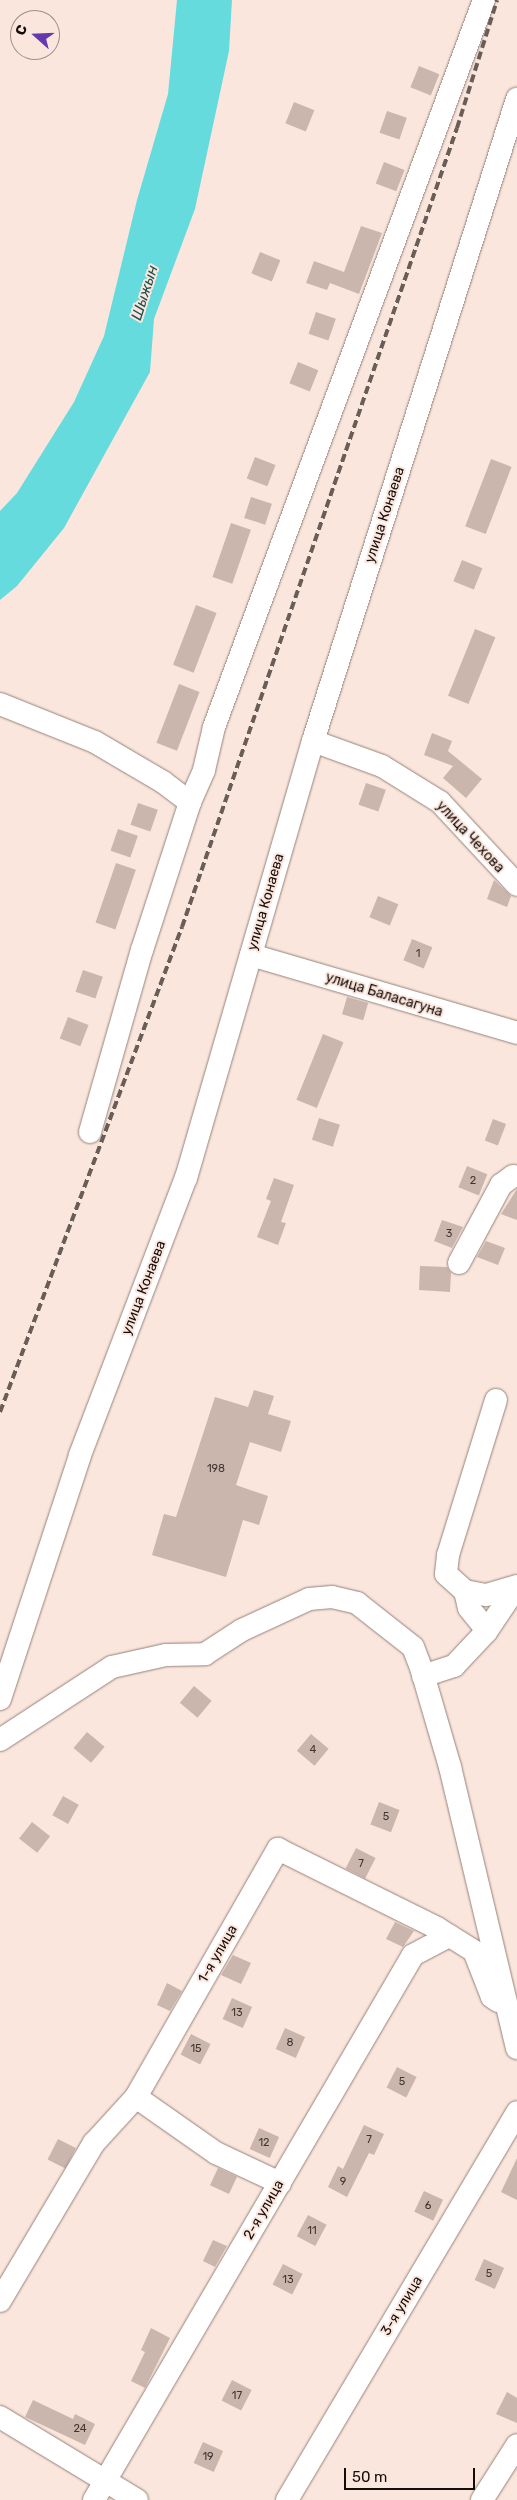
<!DOCTYPE html>
<html>
<head>
<meta charset="utf-8">
<style>
	body { margin:0 }
	#map { position:relative; width:517px; height:2500px; overflow:hidden; background:#fbe6dd; font-family:Rubik,sans-serif }
	div>[style] { position:absolute }
	.water>* { inset:0; background:#66dbdd }
	.building>* { inset:0; background:#cab6ad; transform-origin:0 0 }
	.roads { filter:drop-shadow(0 0 1px #95827a) drop-shadow(0 0 1px #95827a) }
	.minor>* { height:22px; margin:-11px; padding:0 11px; transform-origin:11px; border-radius:11px; background:#fff }
	.rail>* { height:4px; margin-top:-2px; transform-origin:0; background:repeating-linear-gradient(90deg,#695d57 0 8px,transparent 0 12px) }
	span { translate:-50% -50%; white-space:nowrap; text-align:center; line-height:1.15; -webkit-text-stroke:4px #fbe6dd; paint-order:stroke }
	.number-label { font-size:11px; color:#413632 }
	.number-label span { -webkit-text-stroke-width:0 }
	.street-label { font-size:14px; color:#130c09 }
	.water-label { font-size:15px; color:#1b4f50; font-style:italic }
	.north { position:absolute; left:10px; top:10px; width:50px; height:50px; box-sizing:border-box; background:#fbe6dd; border:1px solid #9e8f88; border-radius:50%; rotate:290deg; font-size:14px; font-weight:700; line-height:20px; text-align:center; color:#130c09 }
	.north::after { content:''; display:block; margin:auto; width:18px; height:22px; background:#6737ae; clip-path:polygon(50% 0,100% 100%,50% 72%,0 100%) }
	.scale { position:absolute; left:344px; top:2468px; width:131px; height:22px; box-sizing:border-box; border:2px solid #130c09; border-top:0; padding-left:6px; font-size:15px; line-height:18px; white-space:nowrap; color:#130c09; -webkit-text-stroke:4px #fbe6dd; paint-order:stroke }
</style>
</head>
<body>
<div id="map">
	<div class="water">
		<i style="clip-path:polygon(177px 0,232px 0,229px 51px,195px 209px,154px 319px,150px 372px,64px 528px,17px 586px,0 600px,0 511px,17px 493px,74px 402px,104px 336px,137px 200px,168px 94px)"></i>
	</div>
	<div class="building">
		<i style="left:419px;top:66px;width:22px;height:23px;rotate:22deg"></i>
		<i style="left:294px;top:102px;width:22px;height:23px;rotate:22deg"></i>
		<i style="left:387px;top:111px;width:21px;height:23px;rotate:19deg"></i>
		<i style="left:384px;top:162px;width:22px;height:23px;rotate:21deg"></i>
		<i style="clip-path:polygon(361px 226px,382px 233px,359px 294px,330px 283px,327px 290px,306px 283px,314px 261px,344px 272px)"></i>
		<i style="left:260px;top:252px;width:22px;height:23px;rotate:22deg"></i>
		<i style="left:316px;top:312px;width:21px;height:23px;rotate:19deg"></i>
		<i style="left:298px;top:362px;width:22px;height:23px;rotate:22deg"></i>
		<i style="left:255px;top:457px;width:22px;height:23px;rotate:21deg"></i>
		<i style="left:491px;top:459px;width:22px;height:72px;rotate:21deg"></i>
		<i style="left:251px;top:497px;width:22px;height:22px;rotate:18deg"></i>
		<i style="left:231px;top:523px;width:21px;height:57px;rotate:19deg"></i>
		<i style="left:462px;top:560px;width:22px;height:23px;rotate:22deg"></i>
		<i style="left:196px;top:605px;width:22px;height:64px;rotate:21deg"></i>
		<i style="left:475px;top:629px;width:22px;height:72px;rotate:22deg"></i>
		<i style="left:179px;top:684px;width:22px;height:63px;rotate:21deg"></i>
		<i style="clip-path:polygon(432px 733px,452px 741px,448px 751px,482px 779px,466px 798px,443px 778px,453px 766px,424px 755px)"></i>
		<i style="left:366px;top:783px;width:21px;height:23px;rotate:19deg"></i>
		<i style="left:138px;top:803px;width:21px;height:23px;rotate:19deg"></i>
		<i style="left:118px;top:829px;width:21px;height:23px;rotate:19deg"></i>
		<i style="left:116px;top:863px;width:21px;height:63px;rotate:19deg"></i>
		<i style="clip-path:polygon(494px 880px,511px 896px,507px 907px,487px 899px)"></i>
		<i style="left:378px;top:896px;width:22px;height:23px;rotate:22deg"></i>
		<i style="left:412px;top:939px;width:22px;height:23px;rotate:22deg"></i>
		<i style="left:83px;top:970px;width:21px;height:23px;rotate:19deg"></i>
		<i style="left:347px;top:997px;width:22px;height:18px;rotate:16deg"></i>
		<i style="left:68px;top:1017px;width:22px;height:23px;rotate:21deg"></i>
		<i style="left:323px;top:1034px;width:22px;height:71px;rotate:22deg"></i>
		<i style="left:319px;top:1118px;width:22px;height:23px;rotate:18deg"></i>
		<i style="left:493px;top:1119px;width:14px;height:23px;rotate:21deg"></i>
		<i style="left:467px;top:1166px;width:22px;height:23px;rotate:22deg"></i>
		<i style="clip-path:polygon(274px 1178px,294px 1185px,281px 1222px,286px 1223px,278px 1245px,257px 1237px,271px 1201px,266px 1199px)"></i>
		<i style="clip-path:polygon(517px 1189px,517px 1220px,501px 1214px)"></i>
		<i style="clip-path:polygon(442px 1220px,463px 1227px,452px 1248px,434px 1241px)"></i>
		<i style="clip-path:polygon(486px 1241px,505px 1248px,498px 1265px,477px 1257px)"></i>
		<i style="clip-path:polygon(420px 1266px,447px 1267px,451px 1273px,450px 1292px,419px 1290px)"></i>
		<i style="clip-path:polygon(254px 1390px,274px 1396px,268px 1414px,291px 1421px,281px 1452px,250px 1442px,236px 1485px,268px 1496px,259px 1525px,243px 1520px,226px 1577px,152px 1555px,164px 1514px,176px 1517px,215px 1397px,248px 1407px)"></i>
		<i style="left:194px;top:1686px;width:23px;height:22px;rotate:40deg"></i>
		<i style="left:87px;top:1732px;width:23px;height:21px;rotate:40deg"></i>
		<i style="left:311px;top:1734px;width:23px;height:22px;rotate:40deg"></i>
		<i style="left:63px;top:1796px;width:18px;height:22px;rotate:29deg"></i>
		<i style="left:379px;top:1802px;width:22px;height:24px;rotate:21deg"></i>
		<i style="left:32px;top:1822px;width:23px;height:21px;rotate:38deg"></i>
		<i style="left:356px;top:1848px;width:22px;height:23px;rotate:27deg"></i>
		<i style="clip-path:polygon(395px 1922px,414px 1931px,403px 1947px,386px 1939px)"></i>
		<i style="clip-path:polygon(233px 1955px,251px 1963px,241px 1984px,221px 1975px)"></i>
		<i style="clip-path:polygon(167px 1983px,182px 1991px,170px 2011px,157px 2005px)"></i>
		<i style="left:232px;top:1998px;width:22px;height:23px;rotate:24deg"></i>
		<i style="left:285px;top:2028px;width:22px;height:23px;rotate:24deg"></i>
		<i style="left:191px;top:2034px;width:22px;height:23px;rotate:27deg"></i>
		<i style="left:397px;top:2067px;width:22px;height:23px;rotate:27deg"></i>
		<i style="clip-path:polygon(364px 2125px,384px 2134px,374px 2155px,369px 2153px,347px 2197px,328px 2187px,338px 2166px,343px 2169px)"></i>
		<i style="left:259px;top:2128px;width:22px;height:23px;rotate:24deg"></i>
		<i style="left:58px;top:2139px;width:20px;height:23px;rotate:27deg"></i>
		<i style="clip-path:polygon(517px 2158px,517px 2200px,501px 2192px)"></i>
		<i style="left:218px;top:2168px;width:21px;height:19px;rotate:25deg"></i>
		<i style="left:424px;top:2191px;width:21px;height:23px;rotate:25deg"></i>
		<i style="left:308px;top:2215px;width:21px;height:24px;rotate:28deg"></i>
		<i style="clip-path:polygon(213px 2240px,227px 2246px,215px 2267px,203px 2261px)"></i>
		<i style="left:484px;top:2259px;width:22px;height:23px;rotate:24deg"></i>
		<i style="left:283px;top:2264px;width:22px;height:23px;rotate:27deg"></i>
		<i style="clip-path:polygon(151px 2328px,170px 2338px,145px 2388px,131px 2381px,145px 2352px,141px 2350px)"></i>
		<i style="left:232px;top:2380px;width:22px;height:23px;rotate:27deg"></i>
		<i style="clip-path:polygon(507px 2392px,517px 2398px,517px 2423px,496px 2414px)"></i>
		<i style="clip-path:polygon(33px 2400px,73px 2419px,75px 2414px,95px 2424px,85px 2445px,25px 2417px)"></i>
		<i style="left:203px;top:2442px;width:22px;height:23px;rotate:24deg"></i>
	</div>
	<div class="roads">
		<div class="minor">
			<i style="left:0;top:704px;width:102px;rotate:21.8deg"></i>
			<i style="left:95px;top:742px;width:79px;rotate:30.5deg"></i>
			<i style="left:163px;top:782px;width:34px;rotate:37deg"></i>
			<i style="left:313px;top:741px;width:73px;rotate:19.9deg"></i>
			<i style="left:382px;top:766px;width:68px;rotate:31.8deg"></i>
			<i style="left:440px;top:802px;width:113px;rotate:47.1deg"></i>
			<i style="left:251px;top:955px;width:277px;rotate:16.3deg"></i>
			<i style="left:90px;top:1132px;width:189px;rotate:-74.1deg"></i>
			<i style="left:142px;top:950px;width:156px;rotate:-72deg"></i>
			<i style="left:190px;top:802px;width:35px;rotate:-66deg"></i>
			<i style="left:204px;top:770px;width:44px;rotate:-76.9deg"></i>
			<i style="left:214px;top:727px;width:776px;rotate:-69.63deg"></i>
			<i style="left:459px;top:1263px;width:89px;rotate:-61.7deg"></i>
			<i style="left:501px;top:1185px;width:15px;rotate:-37deg"></i>
			<i style="left:496px;top:1400px;width:162px;rotate:107.2deg"></i>
			<i style="left:448px;top:1555px;width:19px;rotate:96deg"></i>
			<i style="left:446px;top:1574px;width:25px;rotate:42deg"></i>
			<i style="left:465px;top:1591px;width:21px;rotate:11deg"></i>
			<i style="left:486px;top:1595px;width:32px;rotate:-16deg"></i>
			<i style="left:465px;top:1591px;width:17px;rotate:77deg"></i>
			<i style="left:469px;top:1608px;width:28px;rotate:51deg"></i>
			<i style="left:423px;top:1676px;width:33px;rotate:-18deg"></i>
			<i style="left:454px;top:1666px;width:47px;rotate:-46.7deg"></i>
			<i style="left:486px;top:1632px;width:55px;rotate:-56deg"></i>
			<i style="left:0;top:1699px;width:257px;rotate:-71.8deg"></i>
			<i style="left:80px;top:1455px;width:297px;rotate:-69.1deg"></i>
			<i style="left:186px;top:1178px;width:455px;rotate:-73.8deg"></i>
			<i style="left:313px;top:741px;width:674px;rotate:-72.37deg"></i>
			<i style="left:0;top:1740px;width:134px;rotate:-33.1deg"></i>
			<i style="left:112px;top:1667px;width:55px;rotate:-12.5deg"></i>
			<i style="left:166px;top:1655px;width:39px;rotate:-1deg"></i>
			<i style="left:205px;top:1654px;width:44px;rotate:-33deg"></i>
			<i style="left:242px;top:1630px;width:74px;rotate:-24.8deg"></i>
			<i style="left:309px;top:1599px;width:23px;rotate:-5deg"></i>
			<i style="left:332px;top:1597px;width:26px;rotate:13deg"></i>
			<i style="left:357px;top:1603px;width:71px;rotate:38.2deg"></i>
			<i style="left:413px;top:1647px;width:26px;rotate:69deg"></i>
			<i style="left:422px;top:1671px;width:100px;rotate:73.7deg"></i>
			<i style="left:450px;top:1767px;width:289px;rotate:76.6deg"></i>
			<i style="left:136px;top:2097px;width:98px;rotate:35deg"></i>
			<i style="left:216px;top:2153px;width:71px;rotate:25.1deg"></i>
			<i style="left:0;top:2301px;width:184px;rotate:-59.3deg"></i>
			<i style="left:94px;top:2143px;width:62px;rotate:-47.6deg"></i>
			<i style="left:136px;top:2097px;width:286px;rotate:-60.2deg"></i>
			<i style="left:278px;top:1849px;width:178px;rotate:26.4deg"></i>
			<i style="left:437px;top:1928px;width:44px;rotate:31.9deg"></i>
			<i style="left:474px;top:1951px;width:49px;rotate:68.6deg"></i>
			<i style="left:492px;top:1997px;width:7px;rotate:34deg"></i>
			<i style="left:0;top:2417px;width:160px;rotate:31.2deg"></i>
			<i style="left:94px;top:2500px;width:631px;rotate:-59.66deg"></i>
			<i style="left:413px;top:1955px;width:41px;rotate:-27.8deg"></i>
			<i style="left:287px;top:2500px;width:451px;rotate:-59.3deg"></i>
			<i style="left:482px;top:2500px;width:65px;rotate:-57.5deg"></i>
		</div>
	</div>
	<div class="rail">
		<i style="left:0;top:1412px;width:518px;rotate:-69.43deg"></i>
		<i style="left:182px;top:927px;width:845px;rotate:-71.01deg"></i>
		<i style="left:457px;top:128px;width:134px;rotate:-72.6deg"></i>
	</div>
	<div class="number-label">
		<span style="left:418px;top:954px">1</span>
		<span style="left:473px;top:1181px">2</span>
		<span style="left:449px;top:1234px">3</span>
		<span style="left:216px;top:1469px">198</span>
		<span style="left:313px;top:1750px">4</span>
		<span style="left:386px;top:1817px">5</span>
		<span style="left:361px;top:1864px">7</span>
		<span style="left:237px;top:2013px">13</span>
		<span style="left:290px;top:2043px">8</span>
		<span style="left:196px;top:2049px">15</span>
		<span style="left:402px;top:2082px">5</span>
		<span style="left:369px;top:2140px">7</span>
		<span style="left:264px;top:2143px">12</span>
		<span style="left:343px;top:2182px">9</span>
		<span style="left:428px;top:2206px">6</span>
		<span style="left:312px;top:2231px">11</span>
		<span style="left:489px;top:2274px">5</span>
		<span style="left:288px;top:2280px">13</span>
		<span style="left:237px;top:2396px">17</span>
		<span style="left:80px;top:2429px">24</span>
		<span style="left:208px;top:2457px">19</span>
	</div>
	<div class="street-label">
		<span style="left:385px;top:515px;rotate:-72deg">улица Конаева</span>
		<span style="left:470px;top:837px;rotate:47deg">улица Чехова</span>
		<span style="left:266px;top:902px;rotate:-74deg">улица Конаева</span>
		<span style="left:384px;top:995px;rotate:17deg">улица Баласагуна</span>
		<span style="left:144px;top:1288px;rotate:-69deg">улица Конаева</span>
		<span style="left:218px;top:1954px;rotate:-60deg">1-я улица</span>
		<span style="left:264px;top:2210px;rotate:-60deg">2-я улица</span>
		<span style="left:402px;top:2306px;rotate:-59deg">3-я улица</span>
	</div>
	<div class="water-label">
		<span style="left:145px;top:293px;rotate:-72deg">Шыжын</span>
	</div>
	<div class="north">С</div>
	<div class="scale">50 m</div>
</div>
</body>
</html>
